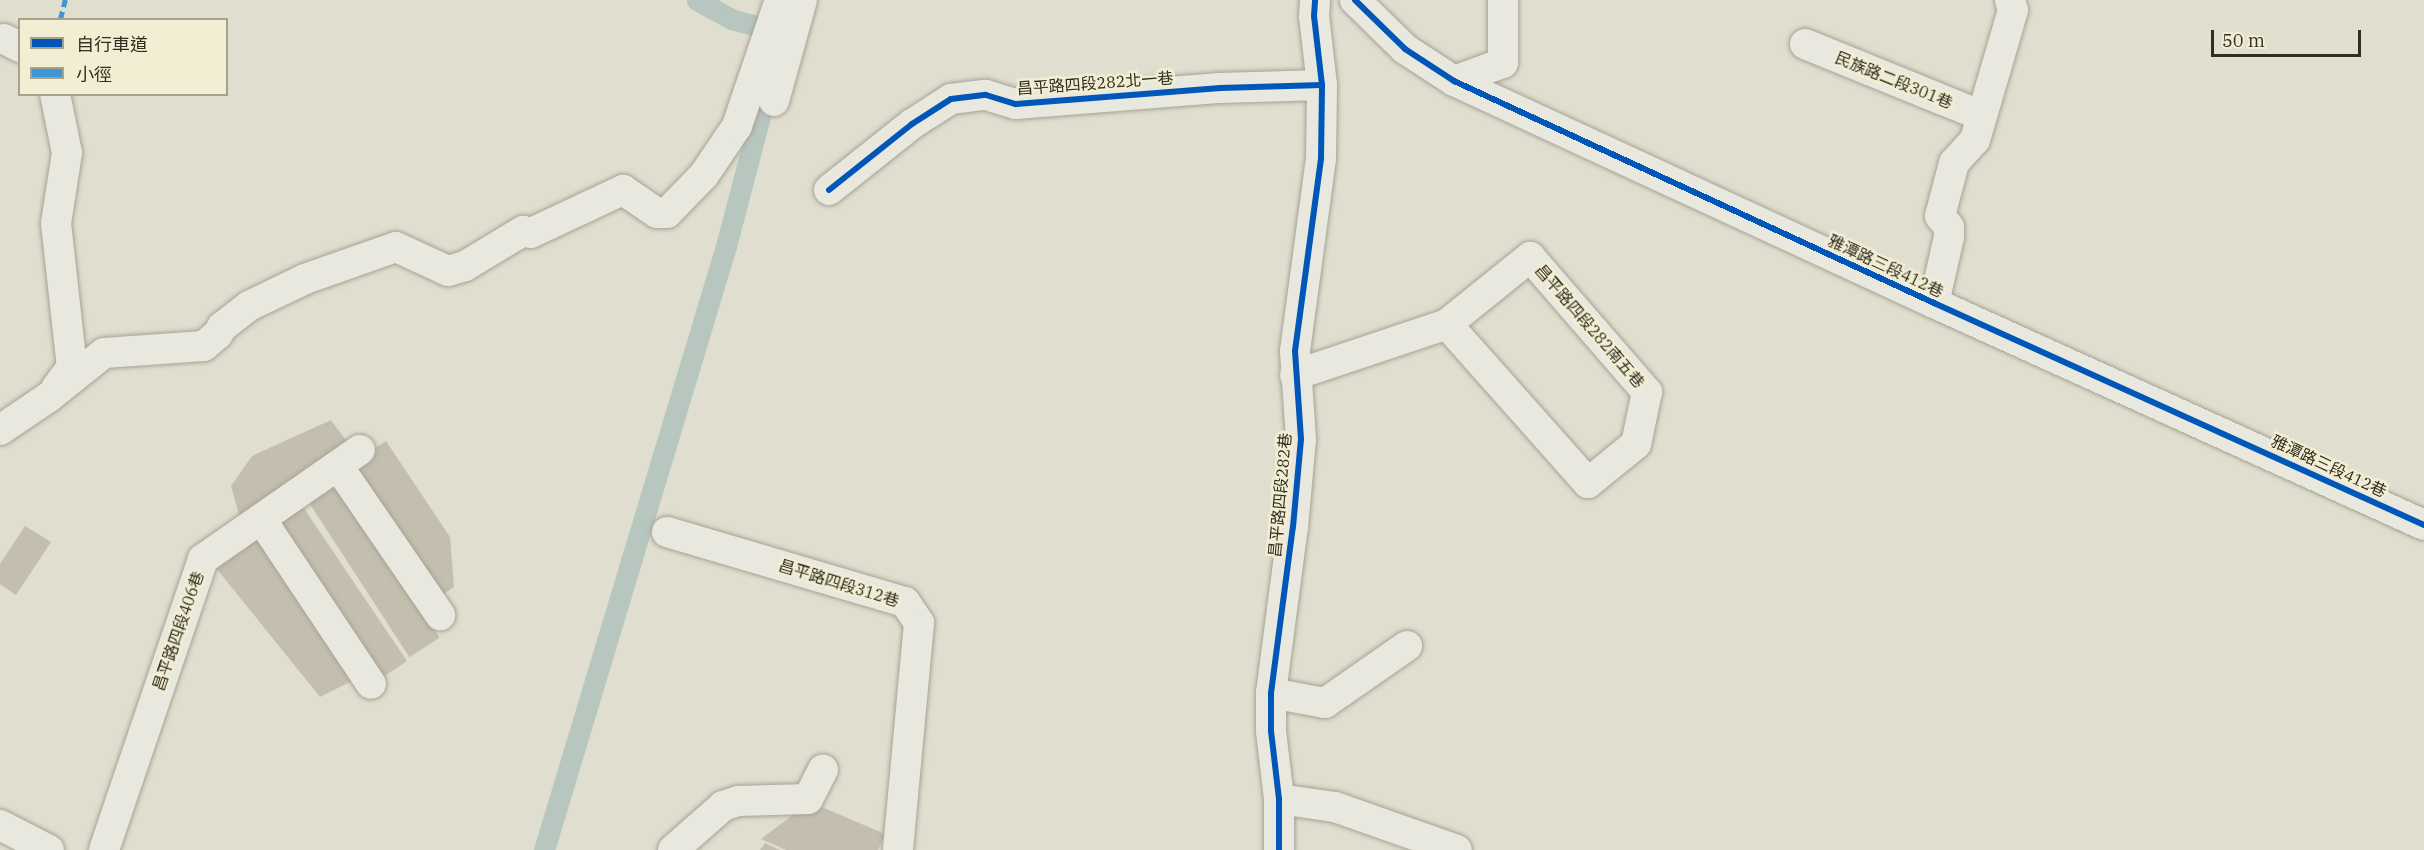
<!DOCTYPE html>
<html>
<head>
<meta charset="utf-8">
<style>
	body { margin:0 }
	#map { position:relative; width:2424px; height:850px; overflow:hidden; background:#e0dece; font-family:"IBM Plex Serif","Noto Sans TC",serif }
	div>[style] { position:absolute }
	.canal>* { height:21px; margin:-10.5px; padding:0 10.5px; transform-origin:10.5px; border-radius:10.5px; background:#b8c6c0 }
	.building>* { inset:0; background:#c4beaf; transform-origin:0 0 }
	.roads { filter:drop-shadow(0 0 2px #a6a396) drop-shadow(0 0 2px #a6a396) }
	.minor>* { height:30px; margin:-15px; padding:0 15px; transform-origin:15px; border-radius:15px; background:#e9e8de }
	.quiet>* { height:4.5px; margin-top:-2.25px; transform-origin:0; background:repeating-linear-gradient(90deg,#3d96d5 0 9px,transparent 0 13.5px) }
	.cycleway>* { height:6px; margin:-3px; padding:0 3px; transform-origin:3px; border-radius:3px; background:#0057b8 }
	span { translate:-50% -50%; white-space:nowrap; text-align:center; line-height:1.15; -webkit-text-stroke:5px #f1eed4; paint-order:stroke }
	.street-label { font-size:16px; color:#332d20 }
	.legend { position:absolute; left:18px; top:18px; width:210px; height:78px; box-sizing:border-box; background:#f1eed4; border:2px solid #a5a18c; margin:0; padding:8px 10px; list-style:none; font-size:18px; color:#332d20 }
	.legend li { display:flex; align-items:center; gap:12px; height:30px }
	.legend b { width:30px; border:2px solid #a5a18c }
	.scale { position:absolute; left:2211px; top:30px; width:150px; height:27px; box-sizing:border-box; border:3px solid #332d20; border-top:0; padding-left:8px; font-size:18px; line-height:21px; white-space:nowrap; color:#332d20; -webkit-text-stroke:4px #f1eed4; paint-order:stroke }
</style>
</head>
<body>
<div id="map">
	<div class="canal">
		<i style="left:697px;top:0;width:39px;rotate:29deg"></i>
		<i style="left:731px;top:19px;width:53px;rotate:15.4deg"></i>
		<i style="left:544px;top:850px;width:631px;rotate:-73.23deg"></i>
		<i style="left:726px;top:246px;width:170px;rotate:-75.3deg"></i>
	</div>
	<div class="building">
		<i style="clip-path:polygon(331px 420px,353px 450px,241px 522px,231px 486px,252px 456px)"></i>
		<i style="clip-path:polygon(386px 441px,450px 537px,454px 587px,433px 601px,344px 468px)"></i>
		<i style="left:334px;top:475px;width:194px;height:36px;rotate:57deg"></i>
		<i style="left:299px;top:501px;width:193px;height:36px;rotate:56deg"></i>
		<i style="clip-path:polygon(25px 526px,51px 542px,16px 595px,0 584px,0 564px)"></i>
		<i style="clip-path:polygon(257px 531px,356px 679px,320px 697px,212px 563px)"></i>
		<i style="clip-path:polygon(810px 802px,885px 834px,878px 850px,786px 850px,761px 839px)"></i>
		<i style="clip-path:polygon(765px 843px,780px 850px,760px 850px)"></i>
	</div>
	<div class="roads">
		<div class="minor">
			<i style="left:1355px;top:0;width:70px;rotate:44.4deg"></i>
			<i style="left:1405px;top:49px;width:59px;rotate:33.1deg"></i>
			<i style="left:1454px;top:81px;width:529px;rotate:24.82deg"></i>
			<i style="left:1934px;top:303px;width:538px;rotate:24.37deg"></i>
			<i style="left:4px;top:39px;width:18px;rotate:27deg"></i>
			<i style="left:1805px;top:44px;width:191px;rotate:22.1deg"></i>
			<i style="left:1454px;top:81px;width:52px;rotate:-20.2deg"></i>
			<i style="left:1503px;top:63px;width:63px;rotate:-90deg"></i>
			<i style="left:55px;top:94px;width:60px;rotate:78.5deg"></i>
			<i style="left:67px;top:153px;width:71px;rotate:98.9deg"></i>
			<i style="left:56px;top:223px;width:145px;rotate:83.7deg"></i>
			<i style="left:72px;top:367px;width:26px;rotate:127deg"></i>
			<i style="left:774px;top:101px;width:105px;rotate:-74.5deg"></i>
			<i style="left:829px;top:190px;width:106px;rotate:-38.5deg"></i>
			<i style="left:912px;top:124px;width:46px;rotate:-32.7deg"></i>
			<i style="left:951px;top:99px;width:35px;rotate:-7deg"></i>
			<i style="left:986px;top:95px;width:31px;rotate:17deg"></i>
			<i style="left:1016px;top:104px;width:205px;rotate:-4.5deg"></i>
			<i style="left:1220px;top:88px;width:102px;rotate:-1.7deg"></i>
			<i style="left:1934px;top:303px;width:68px;rotate:-77.2deg"></i>
			<i style="left:1949px;top:237px;width:10px;rotate:-90deg"></i>
			<i style="left:1949px;top:227px;width:14px;rotate:-129deg"></i>
			<i style="left:1940px;top:216px;width:55px;rotate:-75.2deg"></i>
			<i style="left:1954px;top:163px;width:31px;rotate:-48deg"></i>
			<i style="left:1975px;top:140px;width:135px;rotate:-73.7deg"></i>
			<i style="left:2013px;top:10px;width:10px;rotate:-107deg"></i>
			<i style="left:1295px;top:375px;width:160px;rotate:-18.5deg"></i>
			<i style="left:1447px;top:324px;width:107px;rotate:-38.9deg"></i>
			<i style="left:1530px;top:257px;width:179px;rotate:49.1deg"></i>
			<i style="left:1647px;top:392px;width:53px;rotate:101.9deg"></i>
			<i style="left:1636px;top:444px;width:62px;rotate:140.9deg"></i>
			<i style="left:1588px;top:483px;width:213px;rotate:-131.6deg"></i>
			<i style="left:0;top:430px;width:59px;rotate:-34deg"></i>
			<i style="left:49px;top:397px;width:70px;rotate:-38.7deg"></i>
			<i style="left:104px;top:353px;width:100px;rotate:-4deg"></i>
			<i style="left:204px;top:346px;width:18px;rotate:-41deg"></i>
			<i style="left:218px;top:334px;width:8px;rotate:-60deg"></i>
			<i style="left:222px;top:327px;width:34px;rotate:-38deg"></i>
			<i style="left:249px;top:306px;width:62px;rotate:-25.7deg"></i>
			<i style="left:305px;top:279px;width:96px;rotate:-19.4deg"></i>
			<i style="left:396px;top:247px;width:57px;rotate:24.8deg"></i>
			<i style="left:448px;top:271px;width:18px;rotate:-16deg"></i>
			<i style="left:465px;top:266px;width:68px;rotate:-31.1deg"></i>
			<i style="left:523px;top:231px;width:8px;rotate:14deg"></i>
			<i style="left:531px;top:233px;width:102px;rotate:-25.1deg"></i>
			<i style="left:623px;top:190px;width:41px;rotate:34.1deg"></i>
			<i style="left:657px;top:213px;width:10px"></i>
			<i style="left:667px;top:213px;width:53px;rotate:-45.8deg"></i>
			<i style="left:704px;top:175px;width:59px;rotate:-56deg"></i>
			<i style="left:737px;top:126px;width:133px;rotate:-71.2deg"></i>
			<i style="left:338px;top:466px;width:181px;rotate:55.6deg"></i>
			<i style="left:261px;top:519px;width:198px;rotate:56.3deg"></i>
			<i style="left:667px;top:532px;width:248px;rotate:16.4deg"></i>
			<i style="left:905px;top:602px;width:25px;rotate:56deg"></i>
			<i style="left:919px;top:623px;width:228px;rotate:95.3deg"></i>
			<i style="left:1271px;top:693px;width:55px;rotate:10.5deg"></i>
			<i style="left:1325px;top:703px;width:100px;rotate:-34.8deg"></i>
			<i style="left:1279px;top:799px;width:57px;rotate:8.1deg"></i>
			<i style="left:1335px;top:807px;width:129px;rotate:19.4deg"></i>
			<i style="left:0;top:825px;width:55px;rotate:27deg"></i>
			<i style="left:104px;top:850px;width:307px;rotate:-71.2deg"></i>
			<i style="left:203px;top:559px;width:191px;rotate:-34.8deg"></i>
			<i style="left:673px;top:850px;width:67px;rotate:-41.3deg"></i>
			<i style="left:723px;top:806px;width:16px;rotate:-18deg"></i>
			<i style="left:738px;top:801px;width:70px;rotate:-1.6deg"></i>
			<i style="left:808px;top:799px;width:33px;rotate:-63deg"></i>
			<i style="left:1279px;top:850px;width:51px;rotate:-90deg"></i>
			<i style="left:1279px;top:799px;width:68px;rotate:-96.7deg"></i>
			<i style="left:1271px;top:731px;width:38px;rotate:-90deg"></i>
			<i style="left:1271px;top:693px;width:167px;rotate:-82.5deg"></i>
			<i style="left:1293px;top:527px;width:88px;rotate:-84.8deg"></i>
			<i style="left:1301px;top:439px;width:88px;rotate:-93.9deg"></i>
			<i style="left:1295px;top:351px;width:194px;rotate:-82.3deg"></i>
			<i style="left:1321px;top:159px;width:74px;rotate:-89.2deg"></i>
			<i style="left:1322px;top:85px;width:69px;rotate:-96.6deg"></i>
			<i style="left:1314px;top:16px;width:16px;rotate:-86deg"></i>
		</div>
	</div>
	<div class="quiet">
		<i style="left:60px;top:20px;width:21px;rotate:-76deg"></i>
	</div>
	<div class="cycleway">
		<i style="left:1355px;top:0;width:70px;rotate:44.4deg"></i>
		<i style="left:1405px;top:49px;width:59px;rotate:33.1deg"></i>
		<i style="left:1454px;top:81px;width:529px;rotate:24.82deg"></i>
		<i style="left:1934px;top:303px;width:538px;rotate:24.37deg"></i>
		<i style="left:829px;top:190px;width:106px;rotate:-38.5deg"></i>
		<i style="left:912px;top:124px;width:46px;rotate:-32.7deg"></i>
		<i style="left:951px;top:99px;width:35px;rotate:-7deg"></i>
		<i style="left:986px;top:95px;width:31px;rotate:17deg"></i>
		<i style="left:1016px;top:104px;width:205px;rotate:-4.5deg"></i>
		<i style="left:1220px;top:88px;width:102px;rotate:-1.7deg"></i>
		<i style="left:1279px;top:850px;width:51px;rotate:-90deg"></i>
		<i style="left:1279px;top:799px;width:68px;rotate:-96.7deg"></i>
		<i style="left:1271px;top:731px;width:38px;rotate:-90deg"></i>
		<i style="left:1271px;top:693px;width:167px;rotate:-82.5deg"></i>
		<i style="left:1293px;top:527px;width:88px;rotate:-84.8deg"></i>
		<i style="left:1301px;top:439px;width:88px;rotate:-93.9deg"></i>
		<i style="left:1295px;top:351px;width:194px;rotate:-82.3deg"></i>
		<i style="left:1321px;top:159px;width:74px;rotate:-89.2deg"></i>
		<i style="left:1322px;top:85px;width:69px;rotate:-96.6deg"></i>
		<i style="left:1314px;top:16px;width:16px;rotate:-86deg"></i>
	</div>
	<div class="street-label">
		<span style="left:1894px;top:80px;rotate:22deg">民族路二段301巷</span>
		<span style="left:1095px;top:83px;rotate:-4deg">昌平路四段282北一巷</span>
		<span style="left:1886px;top:266px;rotate:25deg">雅潭路三段412巷</span>
		<span style="left:1590px;top:326px;rotate:49deg">昌平路四段282南五巷</span>
		<span style="left:2329px;top:466px;rotate:25deg">雅潭路三段412巷</span>
		<span style="left:1280px;top:495px;rotate:-85deg">昌平路四段282巷</span>
		<span style="left:839px;top:583px;rotate:17deg">昌平路四段312巷</span>
		<span style="left:178px;top:631px;rotate:-71deg">昌平路四段406巷</span>
	</div>
	<ul class="legend">
	<li><b style="height:8px;background:#0057b8"></b>自行車道</li>
	<li><b style="height:8px;background:#3d96d5"></b>小徑</li>
	</ul>
	<div class="scale">50 m</div>
</div>
</body>
</html>
